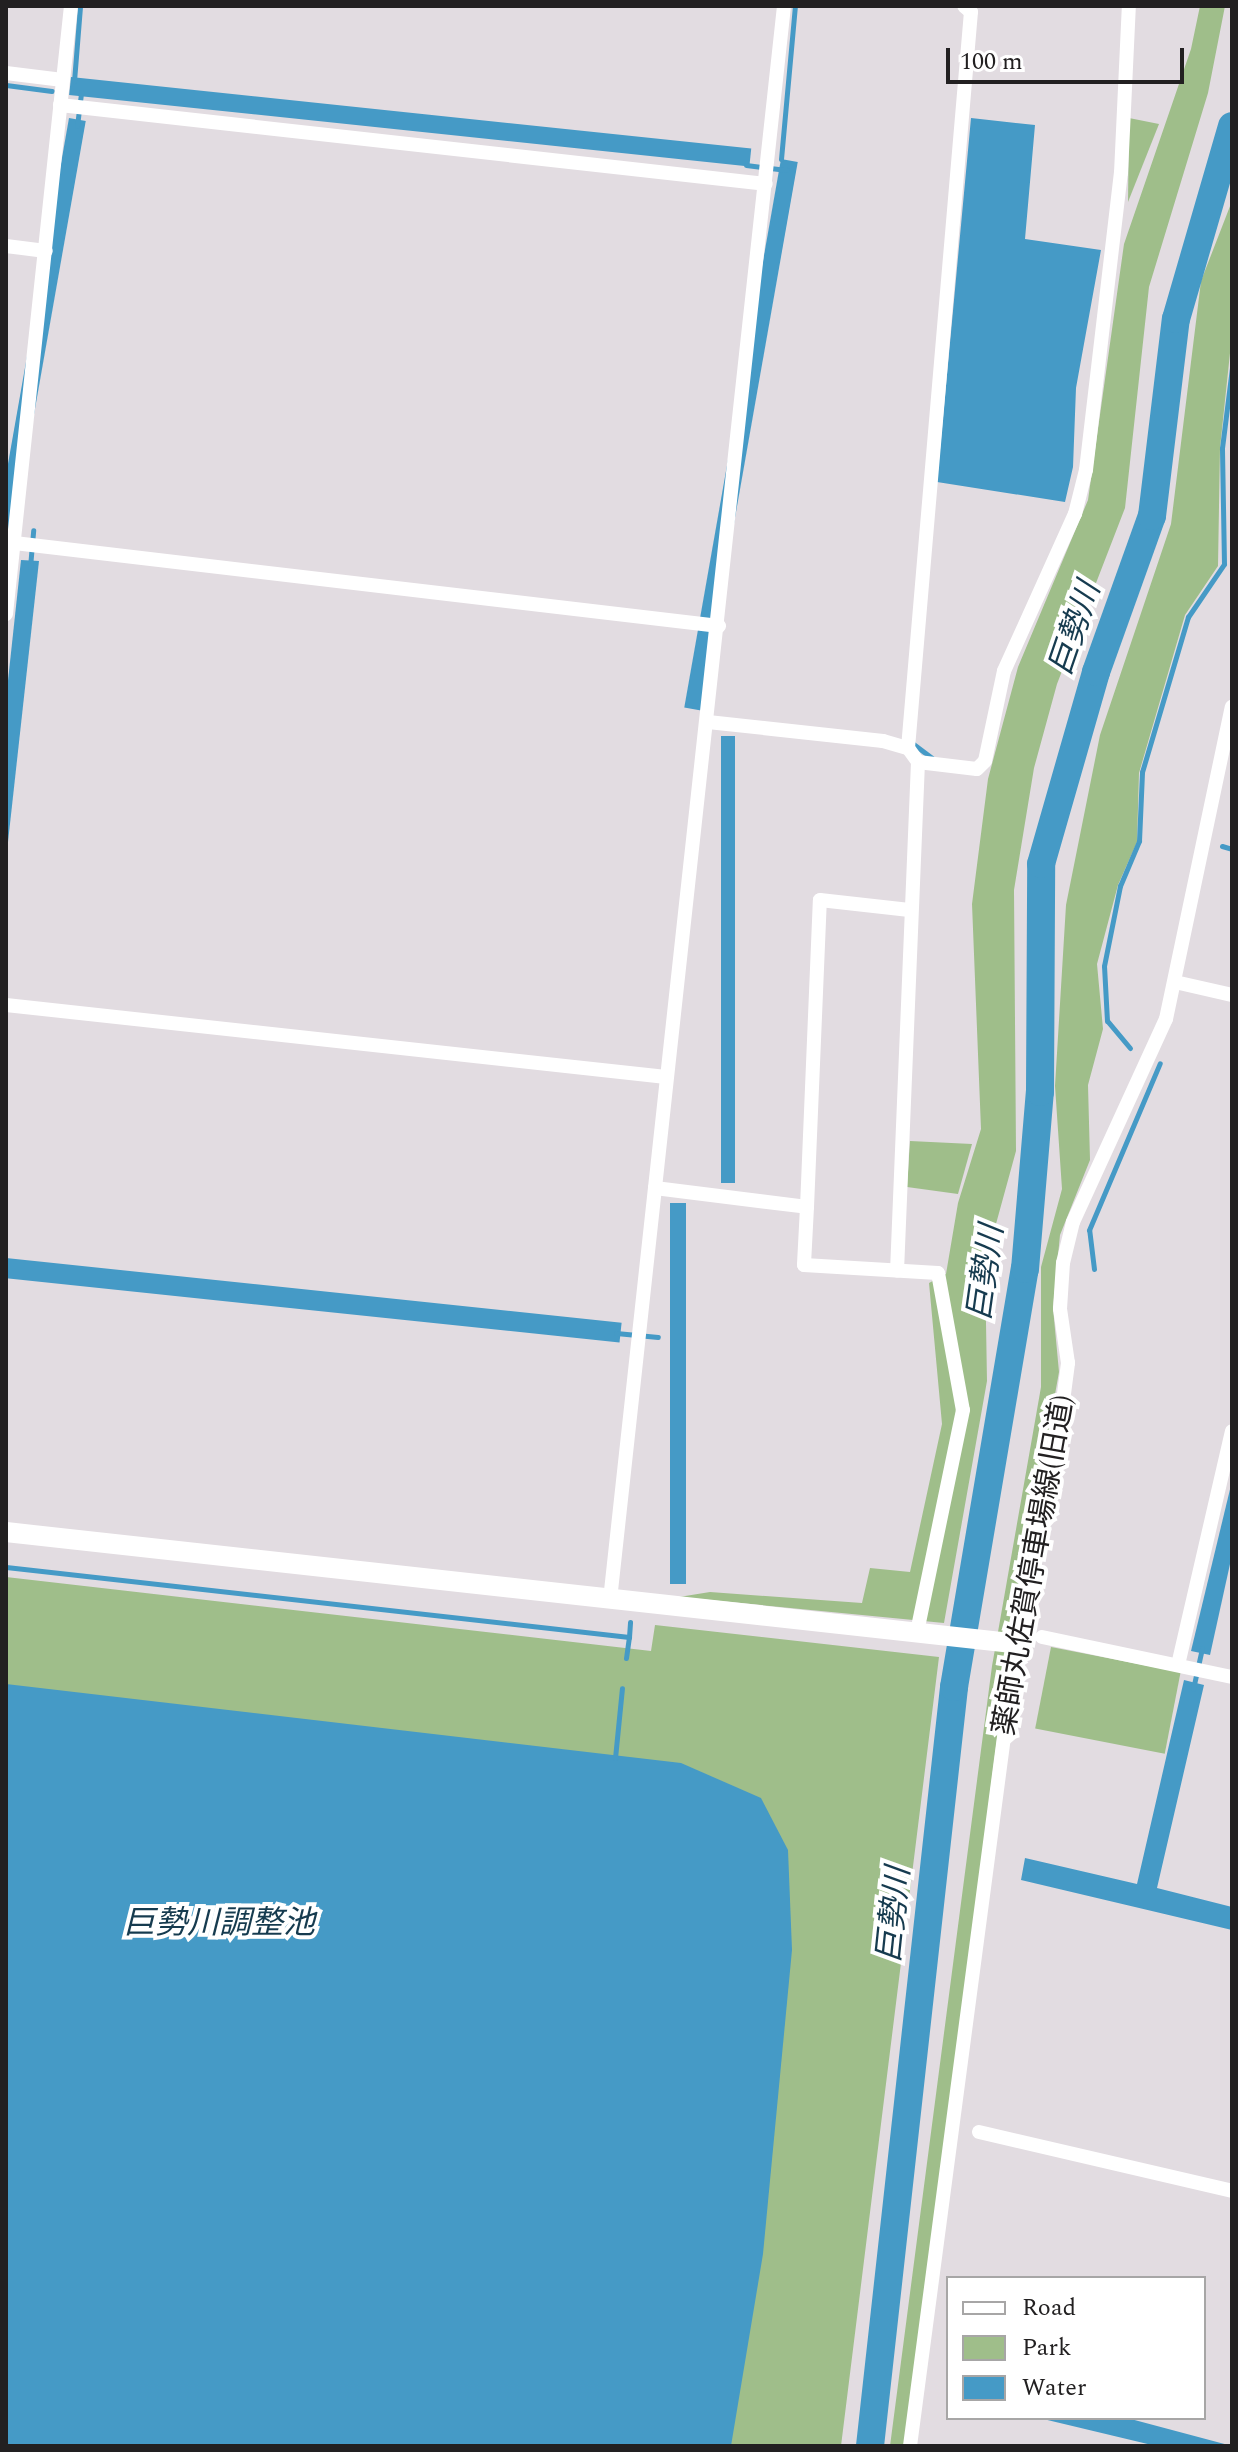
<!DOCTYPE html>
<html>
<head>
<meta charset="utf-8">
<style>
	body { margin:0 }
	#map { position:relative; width:1238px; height:2452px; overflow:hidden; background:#e2dce1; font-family:Spectral,"Noto Sans JP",serif }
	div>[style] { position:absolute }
	.green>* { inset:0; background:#9fbe8a; transform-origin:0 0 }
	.water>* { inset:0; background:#459ac6; transform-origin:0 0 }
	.stream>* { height:5px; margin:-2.5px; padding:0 2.5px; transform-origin:2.5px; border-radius:2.5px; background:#459ac6 }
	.river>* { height:28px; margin:-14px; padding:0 14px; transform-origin:14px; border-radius:14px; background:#459ac6 }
	.street>* { height:14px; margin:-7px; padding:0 7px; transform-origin:7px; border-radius:7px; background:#fff }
	.secondary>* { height:20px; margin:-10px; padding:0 10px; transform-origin:10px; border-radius:10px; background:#fff }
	span { translate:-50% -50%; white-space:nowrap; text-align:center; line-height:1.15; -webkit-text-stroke:8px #fff; paint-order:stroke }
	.street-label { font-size:30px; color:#222021 }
	.water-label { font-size:32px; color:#163b4f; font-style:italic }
	.frame { position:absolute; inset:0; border:8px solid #222021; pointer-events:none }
	.legend { position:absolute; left:946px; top:2276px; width:260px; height:144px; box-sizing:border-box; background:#fff; border:2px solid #a7a6a6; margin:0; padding:10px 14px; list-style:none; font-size:24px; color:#222021 }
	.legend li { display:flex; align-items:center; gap:16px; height:40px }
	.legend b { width:40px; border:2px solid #a7a6a6 }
	.scale { position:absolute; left:946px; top:48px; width:238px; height:36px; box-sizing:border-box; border:4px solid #222021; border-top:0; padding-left:10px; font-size:24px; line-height:28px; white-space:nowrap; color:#222021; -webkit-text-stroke:6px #fff; paint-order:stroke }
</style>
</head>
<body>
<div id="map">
	<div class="green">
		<i style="clip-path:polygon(1200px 6px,1225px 6px,1208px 93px,1149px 287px,1125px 508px,1057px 684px,1034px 768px,1014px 890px,1016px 1151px,985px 1264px,987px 1381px,944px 1623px,679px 1597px,710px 1592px,862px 1603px,870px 1568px,910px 1572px,942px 1424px,929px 1283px,946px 1274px,958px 1203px,981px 1129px,972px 904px,988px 779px,1018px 667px,1088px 500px,1124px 244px,1191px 49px)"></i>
		<i style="clip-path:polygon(1129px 118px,1159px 124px,1128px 202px)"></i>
		<i style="clip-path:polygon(1232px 201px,1232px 334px,1220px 448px,1218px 566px,1185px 615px,1139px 773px,1137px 842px,1118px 885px,1097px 964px,1103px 1029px,1088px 1085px,1090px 1160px,1060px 1235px,1053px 1308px,1059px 1372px,1006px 1668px,907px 2446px,890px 2446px,992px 1666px,1041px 1387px,1041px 1267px,1062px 1189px,1055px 1086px,1066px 905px,1100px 735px,1171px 524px,1201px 281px)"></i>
		<i style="clip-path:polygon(910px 1141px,972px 1144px,958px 1194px,907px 1187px)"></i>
		<i style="clip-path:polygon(6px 1577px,651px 1651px,655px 1625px,939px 1657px,841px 2446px,683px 2446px,6px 1815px)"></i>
		<i style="left:1051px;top:1647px;width:132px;height:83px;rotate:11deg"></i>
	</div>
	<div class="water">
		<i style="left:71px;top:77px;width:684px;height:18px;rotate:6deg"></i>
		<i style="left:69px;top:118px;width:17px;height:416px;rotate:10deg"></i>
		<i style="clip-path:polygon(971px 118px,1035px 125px,1025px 239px,1101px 250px,1076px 388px,1073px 467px,1065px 502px,937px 482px)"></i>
		<i style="left:781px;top:159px;width:17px;height:557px;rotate:10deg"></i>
		<i style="clip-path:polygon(21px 560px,39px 561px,6px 860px,6px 699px)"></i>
		<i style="left:721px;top:736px;width:14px;height:447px"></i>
		<i style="left:670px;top:1203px;width:16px;height:381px"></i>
		<i style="left:6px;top:1258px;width:619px;height:20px;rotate:6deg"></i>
		<i style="clip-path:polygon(1232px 1481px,1232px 1555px,1210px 1655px,1191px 1651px)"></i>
		<i style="clip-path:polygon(1184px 1680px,1204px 1685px,1157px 1888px,1232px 1907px,1232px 1930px,1021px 1880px,1025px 1858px,1137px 1884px)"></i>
		<i style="clip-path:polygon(6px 1684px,681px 1763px,761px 1798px,788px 1850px,792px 1950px,763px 2254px,731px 2446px,6px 2446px)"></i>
		<i style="clip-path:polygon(1039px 2418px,1127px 2418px,1232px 2446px,1156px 2446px)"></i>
	</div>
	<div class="stream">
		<i style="left:74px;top:81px;width:75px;rotate:-85.4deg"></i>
		<i style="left:6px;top:85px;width:46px;rotate:7.4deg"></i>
		<i style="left:77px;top:126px;width:34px;rotate:-83deg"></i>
		<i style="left:781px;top:159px;width:154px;rotate:-84.8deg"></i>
		<i style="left:746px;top:165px;width:41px;rotate:7deg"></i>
		<i style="left:30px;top:567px;width:37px;rotate:-85deg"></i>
		<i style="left:912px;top:743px;width:25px;rotate:37deg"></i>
		<i style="left:1222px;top:846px;width:10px;rotate:17deg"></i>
		<i style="left:1130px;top:1048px;width:35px;rotate:-130deg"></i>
		<i style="left:1107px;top:1021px;width:55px;rotate:-93.1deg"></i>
		<i style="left:1104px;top:966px;width:82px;rotate:-78.7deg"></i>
		<i style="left:1120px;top:886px;width:49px;rotate:-67.1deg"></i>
		<i style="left:1139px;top:841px;width:69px;rotate:-87.5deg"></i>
		<i style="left:1142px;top:772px;width:162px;rotate:-73.5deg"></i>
		<i style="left:1188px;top:617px;width:64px;rotate:-55.8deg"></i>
		<i style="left:1224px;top:564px;width:116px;rotate:-91deg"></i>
		<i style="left:1222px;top:448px;width:81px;rotate:-82.9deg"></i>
		<i style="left:1094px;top:1269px;width:39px;rotate:-97deg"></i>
		<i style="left:1089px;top:1230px;width:181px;rotate:-67deg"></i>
		<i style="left:616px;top:1333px;width:42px;rotate:5.4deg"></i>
		<i style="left:6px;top:1567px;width:627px;rotate:6.41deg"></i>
		<i style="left:629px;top:1637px;width:15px;rotate:-86deg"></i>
		<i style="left:626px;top:1658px;width:21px;rotate:-82deg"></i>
		<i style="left:1193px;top:1689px;width:42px;rotate:-77.6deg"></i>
		<i style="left:615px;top:1758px;width:70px;rotate:-84.3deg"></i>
	</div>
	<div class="river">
		<i style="left:870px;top:2446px;width:764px;rotate:-83.68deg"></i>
		<i style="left:954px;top:1687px;width:424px;rotate:-80.4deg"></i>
		<i style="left:1025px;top:1269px;width:178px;rotate:-85.2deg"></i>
		<i style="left:1040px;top:1092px;width:228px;rotate:-89.7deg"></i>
		<i style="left:1041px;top:864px;width:200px;rotate:-74deg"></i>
		<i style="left:1096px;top:672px;width:166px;rotate:-70.3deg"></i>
		<i style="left:1152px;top:516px;width:198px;rotate:-83.1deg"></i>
		<i style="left:1176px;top:319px;width:201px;rotate:-73.8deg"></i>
	</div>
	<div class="street">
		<i style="left:6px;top:73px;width:57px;rotate:7deg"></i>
		<i style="left:60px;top:105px;width:710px;rotate:6.38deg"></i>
		<i style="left:6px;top:246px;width:40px;rotate:7.1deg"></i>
		<i style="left:6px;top:542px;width:718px;rotate:6.72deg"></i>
		<i style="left:6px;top:614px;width:611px;rotate:-83.9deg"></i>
		<i style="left:708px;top:722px;width:176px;rotate:6.2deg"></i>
		<i style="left:883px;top:741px;width:26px;rotate:16deg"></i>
		<i style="left:908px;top:748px;width:17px;rotate:54deg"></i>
		<i style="left:918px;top:762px;width:509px;rotate:92.36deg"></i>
		<i style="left:908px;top:748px;width:739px;rotate:-85.11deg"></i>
		<i style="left:971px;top:12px;width:9px;rotate:-139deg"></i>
		<i style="left:918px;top:762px;width:59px;rotate:6.8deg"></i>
		<i style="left:977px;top:769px;width:11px;rotate:-45deg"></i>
		<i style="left:985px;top:761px;width:92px;rotate:-78.1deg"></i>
		<i style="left:1004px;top:671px;width:172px;rotate:-65.7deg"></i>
		<i style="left:1075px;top:514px;width:45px;rotate:-76deg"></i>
		<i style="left:1086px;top:470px;width:299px;rotate:-83.3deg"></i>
		<i style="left:1121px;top:173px;width:167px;rotate:-87.3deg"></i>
		<i style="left:1175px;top:982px;width:58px;rotate:12.8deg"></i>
		<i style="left:6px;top:1005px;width:664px;rotate:6.23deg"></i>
		<i style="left:655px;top:1188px;width:153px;rotate:7.1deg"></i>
		<i style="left:807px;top:1207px;width:58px;rotate:93deg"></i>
		<i style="left:804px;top:1265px;width:134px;rotate:3.4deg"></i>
		<i style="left:938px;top:1273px;width:139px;rotate:79.7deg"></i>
		<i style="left:963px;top:1410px;width:228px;rotate:101.7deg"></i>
		<i style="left:807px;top:1207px;width:307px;rotate:-87.6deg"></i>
		<i style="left:820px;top:900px;width:90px;rotate:6.4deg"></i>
		<i style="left:610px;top:1600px;width:1603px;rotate:-83.77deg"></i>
		<i style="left:1042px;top:1637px;width:194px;rotate:11.9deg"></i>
		<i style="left:1178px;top:1665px;width:240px;rotate:-77deg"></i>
		<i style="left:979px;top:2132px;width:260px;rotate:13.1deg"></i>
		<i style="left:910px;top:2446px;width:730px;rotate:-82.45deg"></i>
		<i style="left:1006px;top:1722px;width:303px;rotate:-79.7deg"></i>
		<i style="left:1060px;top:1424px;width:62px;rotate:-82.5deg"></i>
		<i style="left:1068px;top:1363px;width:55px;rotate:-98.4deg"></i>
		<i style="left:1060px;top:1309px;width:46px;rotate:-86.3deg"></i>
		<i style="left:1063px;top:1263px;width:42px;rotate:-76.3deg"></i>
		<i style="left:1073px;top:1222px;width:223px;rotate:-65.4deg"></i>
		<i style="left:1166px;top:1019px;width:319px;rotate:-78.1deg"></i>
	</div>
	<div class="secondary">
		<i style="left:6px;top:1532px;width:1020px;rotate:6.3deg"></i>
	</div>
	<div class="street-label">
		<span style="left:1034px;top:1565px;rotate:-80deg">薬師丸佐賀停車場線(旧道)</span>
	</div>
	<div class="water-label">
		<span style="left:1076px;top:629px;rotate:-71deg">巨勢川</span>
		<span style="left:987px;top:1273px;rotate:-82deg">巨勢川</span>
		<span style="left:895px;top:1915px;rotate:-84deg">巨勢川</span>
		<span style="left:219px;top:1924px">巨勢川調整池</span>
	</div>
	<div class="frame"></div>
	<ul class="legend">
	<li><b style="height:10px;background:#fff"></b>Road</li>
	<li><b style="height:22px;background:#9fbe8a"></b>Park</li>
	<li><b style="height:22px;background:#459ac6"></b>Water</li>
	</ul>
	<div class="scale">100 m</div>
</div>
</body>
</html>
